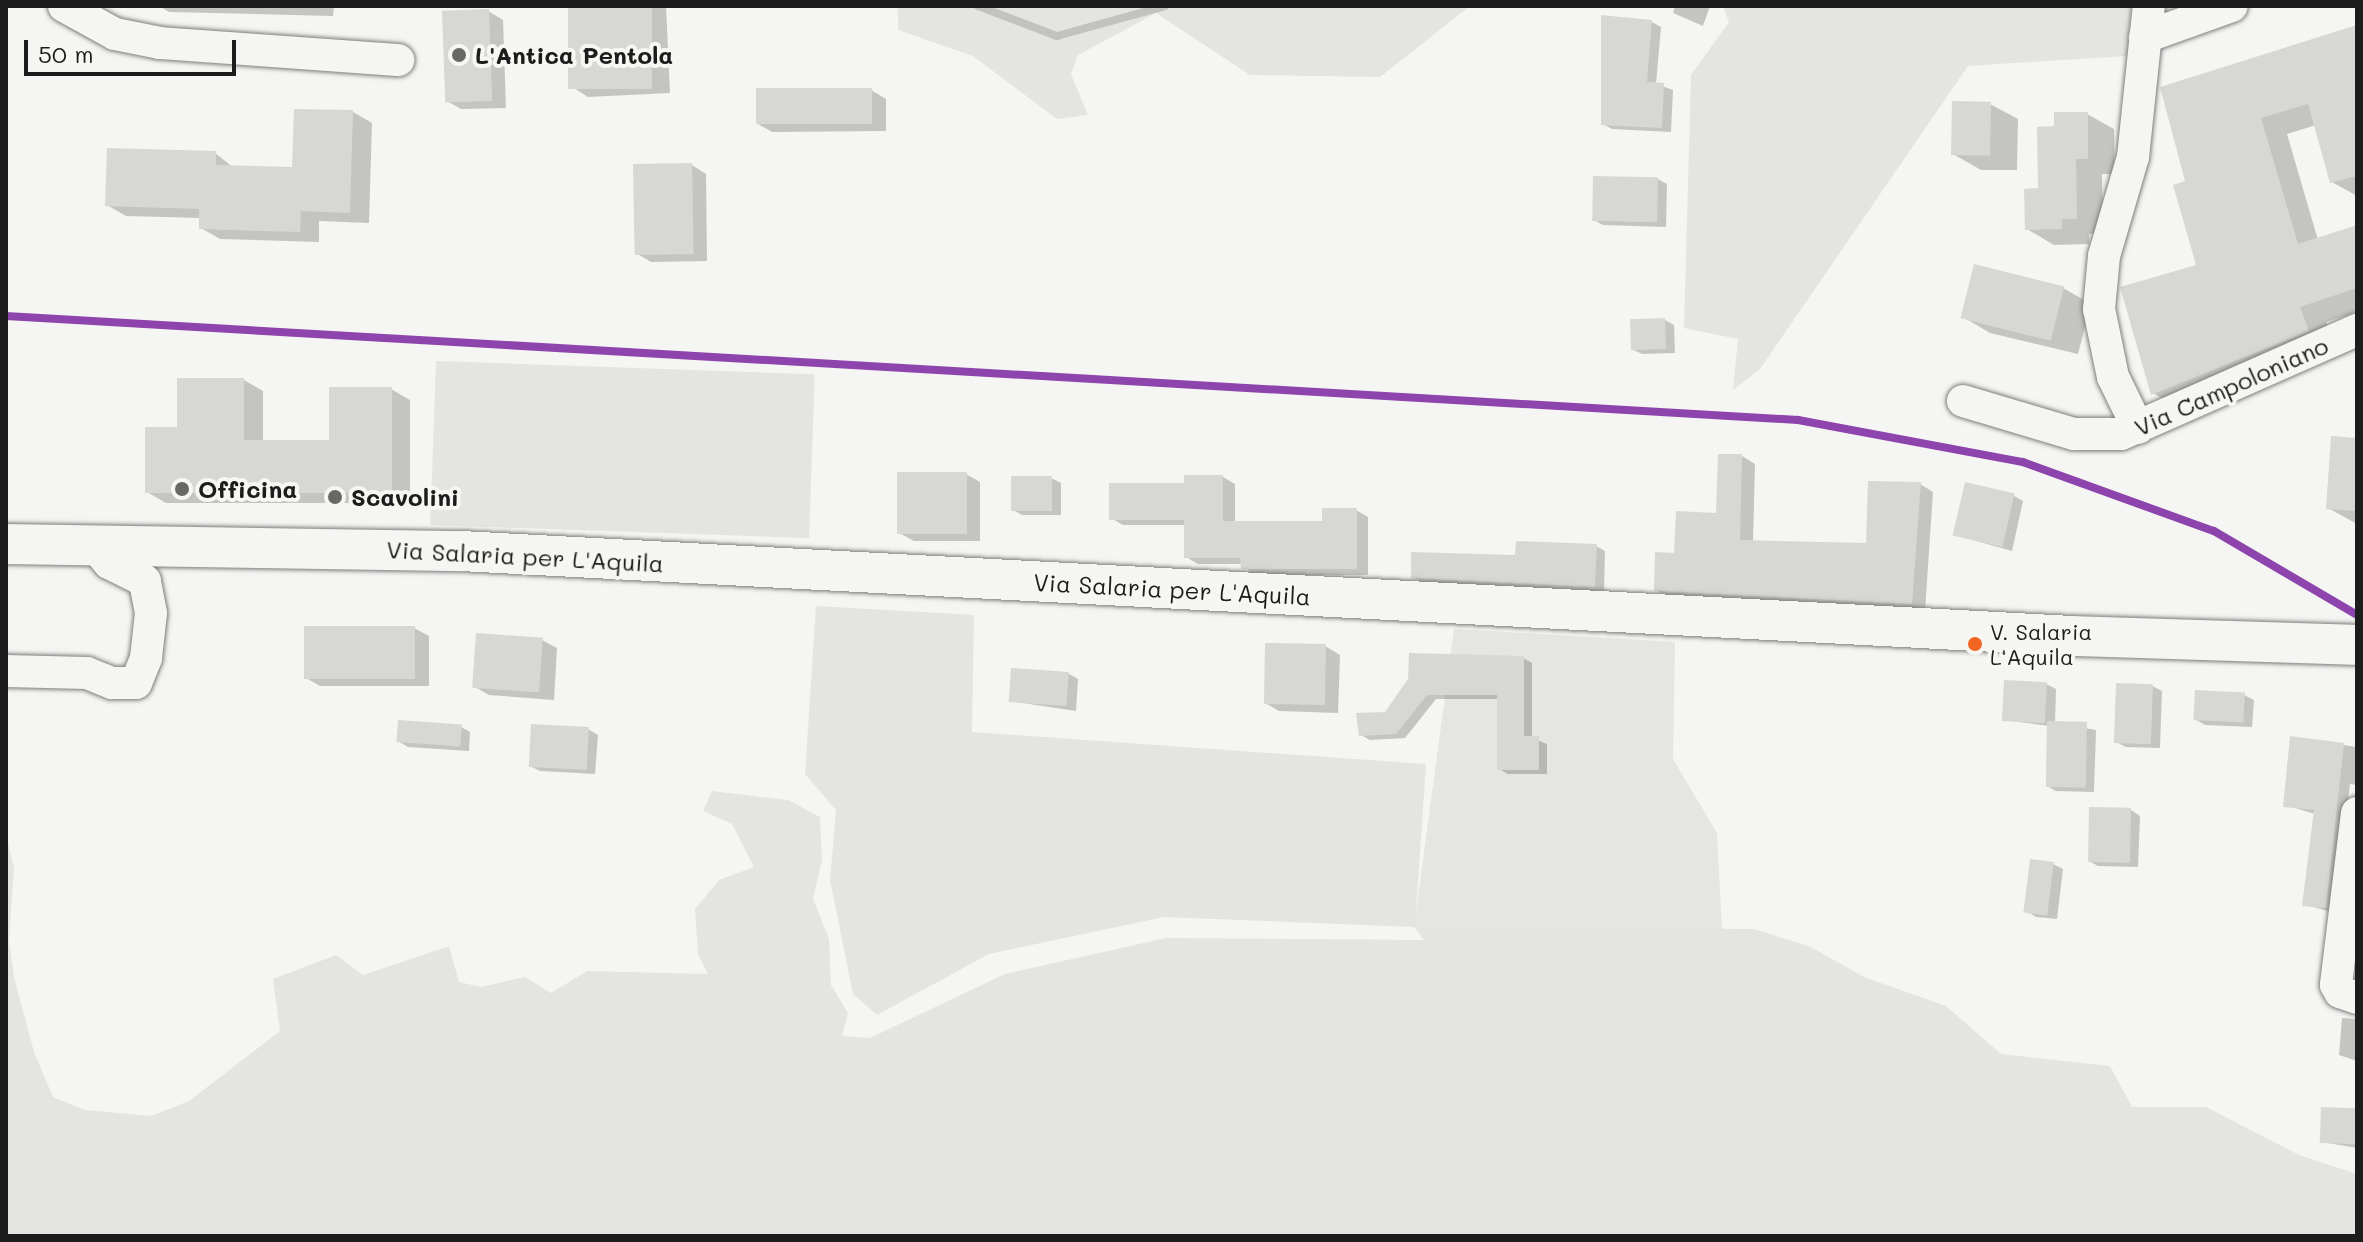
<!DOCTYPE html>
<html>
<head>
<meta charset="utf-8">
<style>
	body { margin:0 }
	#map { position:relative; width:2363px; height:1242px; overflow:hidden; background:#f5f5f3; font-family:Mali,sans-serif }
	div>[style] { position:absolute }
	.built>* { inset:0; background:#e5e5e2 }
	.green>* { inset:0; background:#e4e4e1; transform-origin:0 0 }
	.shadow>* { inset:0; background:#0003 }
	.stream>* { height:8px; margin:-4px; padding:0 4px; transform-origin:4px; border-radius:4px; background:#c2c2bf }
	.building>* { inset:0; background:#d7d7d6; transform-origin:0 0 }
	.roads { filter:drop-shadow(0 0 2px #7e7e7d) drop-shadow(0 0 2px #7e7e7d) }
	.minor>* { height:32px; margin:-16px; padding:0 16px; transform-origin:16px; border-radius:16px; background:#f5f5f3 }
	.major>* { height:40px; margin:-20px; padding:0 20px; transform-origin:20px; border-radius:20px; background:#f5f5f3 }
	.rail-1>* { height:8px; margin:-4px; padding:0 4px; transform-origin:4px; border-radius:4px; background:#8e44ad }
	.dots>* { width:22px; height:22px; translate:-50% -50%; box-sizing:border-box; border:4px solid #f6f6f2; border-radius:50% }
	span { translate:-50% -50%; white-space:nowrap; text-align:center; line-height:1.15; -webkit-text-stroke:8px #f6f6f2; paint-order:stroke }
	.bus-label { font-size:22px; color:#1c1c1c }
	.left { translate:0 -50%; text-align:left }
	.poi-label { font-size:24px; color:#1c1c1c; font-weight:700 }
	.street-label { font-size:24px; color:#1c1c1c }
	.frame { position:absolute; inset:0; border:8px solid #1c1c1c; pointer-events:none }
	.scale { position:absolute; left:24px; top:40px; width:212px; height:36px; box-sizing:border-box; border:4px solid #1c1c1c; border-top:0; padding-left:10px; font-size:24px; line-height:28px; white-space:nowrap; color:#1c1c1c; -webkit-text-stroke:6px #f6f6f2; paint-order:stroke }
</style>
</head>
<body>
<div id="map">
	<div class="built">
		<i style="clip-path:polygon(1454px 629px,1675px 642px,1673px 759px,1717px 833px,1722px 929px,1414px 927px)"></i>
	</div>
	<div class="green">
		<i style="clip-path:polygon(890px 6px,1470px 6px,1380px 77px,1250px 75px,1156px 13px,1078px 55px,1071px 74px,1088px 115px,1057px 119px,973px 56px,898px 30px,898px 9px)"></i>
		<i style="clip-path:polygon(1723px 6px,2131px 6px,2127px 56px,1968px 66px,1760px 369px,1733px 390px,1738px 339px,1684px 328px,1691px 75px,1729px 22px)"></i>
		<i style="left:436px;top:361px;width:379px;height:164px;rotate:2deg"></i>
		<i style="clip-path:polygon(816px 606px,974px 615px,972px 732px,1426px 764px,1415px 927px,1754px 929px,1811px 947px,1864px 977px,1946px 1006px,2001px 1054px,2110px 1066px,2132px 1107px,2206px 1107px,2299px 1155px,2357px 1174px,2357px 1236px,6px 1236px,6px 834px,14px 868px,9px 940px,14px 977px,34px 1052px,53px 1097px,85px 1110px,151px 1116px,189px 1101px,280px 1031px,273px 979px,336px 955px,363px 975px,449px 946px,459px 982px,481px 987px,525px 977px,551px 993px,587px 971px,708px 974px,698px 954px,695px 909px,719px 880px,754px 867px,732px 824px,703px 811px,712px 791px,788px 800px,820px 817px,822px 860px,813px 899px,829px 939px,831px 985px,848px 1013px,842px 1036px,870px 1038px,1005px 974px,1166px 938px,1424px 940px,1414px 927px,1164px 917px,989px 954px,877px 1015px,853px 994px,830px 880px,836px 810px,805px 774px)"></i>
	</div>
	<div class="shadow">
		<i style="clip-path:polygon(159px 6px,334px 6px,333px 16px,169px 12px)"></i>
		<i style="clip-path:polygon(570px 6px,666px 6px,670px 93px,588px 97px,574px 88px)"></i>
		<i style="clip-path:polygon(1675px 6px,1710px 6px,1703px 26px,1673px 13px)"></i>
		<i style="clip-path:polygon(488px 11px,503px 20px,506px 108px,461px 109px,447px 101px)"></i>
		<i style="clip-path:polygon(1652px 22px,1661px 27px,1656px 84px,1673px 90px,1671px 132px,1612px 129px,1603px 124px)"></i>
		<i style="clip-path:polygon(2357px 25px,2357px 196px,2332px 182px,2316px 125px,2287px 134px,2318px 240px,2357px 227px,2357px 312px,2326px 322px,2335px 346px,2180px 409px,2153px 393px,2198px 266px,2188px 183px)"></i>
		<i style="clip-path:polygon(871px 90px,886px 99px,886px 131px,772px 132px,758px 124px)"></i>
		<i style="clip-path:polygon(1990px 104px,2018px 119px,2017px 170px,1981px 170px,1953px 154px)"></i>
		<i style="clip-path:polygon(353px 112px,372px 123px,369px 223px,319px 221px,319px 242px,220px 239px,201px 228px,201px 218px,126px 216px,107px 205px,215px 153px,234px 168px,294px 169px)"></i>
		<i style="clip-path:polygon(2087px 114px,2114px 129px,2115px 174px,2102px 174px,2103px 233px,2089px 234px,2089px 244px,2054px 245px,2027px 229px,2056px 128px)"></i>
		<i style="clip-path:polygon(692px 165px,706px 174px,707px 261px,651px 262px,636px 253px)"></i>
		<i style="clip-path:polygon(1658px 179px,1667px 184px,1666px 227px,1603px 225px,1594px 220px)"></i>
		<i style="clip-path:polygon(2063px 288px,2091px 304px,2078px 354px,1990px 333px,1963px 317px)"></i>
		<i style="clip-path:polygon(1665px 320px,1674px 325px,1675px 353px,1642px 354px,1632px 349px)"></i>
		<i style="clip-path:polygon(244px 380px,263px 391px,263px 442px,331px 442px,391px 389px,410px 400px,410px 503px,166px 503px,147px 492px,179px 429px)"></i>
		<i style="clip-path:polygon(2357px 440px,2357px 524px,2328px 508px)"></i>
		<i style="clip-path:polygon(1742px 456px,1755px 464px,1753px 543px,1868px 545px,1920px 484px,1933px 492px,1925px 611px,1669px 597px,1656px 590px,1718px 515px)"></i>
		<i style="clip-path:polygon(966px 474px,980px 482px,980px 541px,914px 541px,899px 533px)"></i>
		<i style="clip-path:polygon(1223px 477px,1235px 484px,1235px 523px,1324px 523px,1356px 510px,1368px 517px,1368px 575px,1254px 575px,1242px 564px,1198px 564px,1186px 557px,1186px 525px,1123px 525px,1111px 518px,1186px 485px)"></i>
		<i style="clip-path:polygon(1051px 478px,1061px 483px,1061px 515px,1022px 515px,1013px 510px)"></i>
		<i style="clip-path:polygon(2014px 496px,2023px 501px,2012px 551px,1955px 535px)"></i>
		<i style="clip-path:polygon(1596px 546px,1605px 551px,1604px 592px,1422px 582px,1413px 577px)"></i>
		<i style="clip-path:polygon(414px 628px,429px 636px,429px 686px,320px 686px,306px 678px)"></i>
		<i style="clip-path:polygon(542px 640px,557px 648px,554px 700px,489px 695px,475px 687px)"></i>
		<i style="clip-path:polygon(1325px 646px,1340px 655px,1338px 713px,1279px 711px,1265px 703px)"></i>
		<i style="clip-path:polygon(1523px 658px,1532px 663px,1532px 738px,1547px 744px,1547px 774px,1508px 774px,1499px 769px,1499px 699px,1436px 699px,1405px 738px,1370px 740px,1361px 735px,1386px 714px,1410px 680px)"></i>
		<i style="clip-path:polygon(1069px 674px,1078px 679px,1076px 711px,1010px 701px)"></i>
		<i style="clip-path:polygon(2046px 684px,2056px 689px,2055px 723px,2096px 730px,2094px 792px,2056px 791px,2047px 786px,2049px 726px,2005px 720px)"></i>
		<i style="clip-path:polygon(2152px 686px,2162px 691px,2160px 748px,2126px 747px,2116px 742px)"></i>
		<i style="clip-path:polygon(2244px 695px,2254px 700px,2252px 727px,2205px 725px,2195px 719px)"></i>
		<i style="clip-path:polygon(461px 727px,470px 732px,469px 751px,408px 747px,398px 741px)"></i>
		<i style="clip-path:polygon(588px 729px,598px 735px,595px 774px,540px 771px,530px 766px)"></i>
		<i style="clip-path:polygon(2292px 738px,2357px 747px,2357px 785px,2350px 784px,2334px 913px,2304px 904px,2315px 814px,2285px 805px)"></i>
		<i style="clip-path:polygon(2131px 810px,2140px 816px,2138px 867px,2098px 866px,2089px 861px)"></i>
		<i style="clip-path:polygon(2053px 864px,2063px 869px,2057px 919px,2036px 917px,2027px 911px)"></i>
		<i style="clip-path:polygon(2342px 1018px,2357px 1019px,2357px 1061px,2339px 1055px)"></i>
		<i style="clip-path:polygon(2357px 1110px,2357px 1148px,2322px 1142px)"></i>
	</div>
	<div class="stream">
		<i style="left:978px;top:6px;width:85px;rotate:20.8deg"></i>
		<i style="left:1057px;top:36px;width:112px;rotate:-15.5deg"></i>
	</div>
	<div class="building">
		<i style="left:568px;top:6px;width:84px;height:83px"></i>
		<i style="left:489px;top:9px;width:92px;height:47px;rotate:88deg"></i>
		<i style="clip-path:polygon(1601px 15px,1652px 20px,1647px 82px,1664px 83px,1662px 128px,1601px 125px)"></i>
		<i style="clip-path:polygon(2357px 25px,2357px 176px,2330px 183px,2308px 104px,2261px 118px,2298px 244px,2357px 225px,2357px 288px,2300px 307px,2309px 331px,2151px 395px,2120px 287px,2196px 265px,2173px 185px,2185px 181px,2160px 87px)"></i>
		<i style="left:872px;top:88px;width:36px;height:116px;rotate:90deg"></i>
		<i style="left:1952px;top:101px;width:39px;height:54px;rotate:1deg"></i>
		<i style="clip-path:polygon(294px 109px,353px 110px,350px 213px,301px 211px,300px 232px,199px 229px,199px 209px,105px 206px,107px 148px,216px 151px,216px 165px,292px 167px)"></i>
		<i style="clip-path:polygon(2054px 112px,2088px 112px,2088px 159px,2076px 159px,2077px 219px,2062px 219px,2062px 229px,2025px 230px,2024px 189px,2038px 188px,2037px 127px,2054px 126px)"></i>
		<i style="left:692px;top:163px;width:91px;height:59px;rotate:89deg"></i>
		<i style="left:1593px;top:176px;width:65px;height:45px;rotate:1deg"></i>
		<i style="left:1974px;top:264px;width:93px;height:56px;rotate:14deg"></i>
		<i style="left:1665px;top:318px;width:31px;height:35px;rotate:88deg"></i>
		<i style="clip-path:polygon(177px 378px,244px 378px,244px 440px,329px 440px,329px 387px,392px 387px,392px 493px,145px 493px,145px 427px,177px 427px)"></i>
		<i style="clip-path:polygon(2331px 436px,2357px 438px,2357px 511px,2326px 509px)"></i>
		<i style="clip-path:polygon(1718px 454px,1742px 454px,1740px 540px,1866px 543px,1868px 481px,1921px 482px,1912px 604px,1654px 591px,1655px 552px,1674px 553px,1676px 511px,1716px 513px)"></i>
		<i style="left:897px;top:472px;width:70px;height:62px"></i>
		<i style="clip-path:polygon(1184px 475px,1223px 475px,1223px 521px,1322px 521px,1322px 508px,1357px 508px,1357px 569px,1241px 569px,1240px 558px,1184px 558px,1184px 520px,1109px 520px,1109px 483px,1184px 483px)"></i>
		<i style="left:1011px;top:476px;width:41px;height:35px"></i>
		<i style="left:1965px;top:482px;width:51px;height:55px;rotate:13deg"></i>
		<i style="clip-path:polygon(1516px 541px,1597px 544px,1595px 587px,1411px 578px,1411px 552px,1515px 555px)"></i>
		<i style="left:304px;top:626px;width:111px;height:53px"></i>
		<i style="left:476px;top:633px;width:67px;height:55px;rotate:4deg"></i>
		<i style="left:1265px;top:643px;width:61px;height:61px;rotate:1deg"></i>
		<i style="clip-path:polygon(1409px 653px,1524px 656px,1524px 736px,1539px 736px,1539px 770px,1497px 770px,1497px 695px,1427px 695px,1396px 734px,1359px 736px,1356px 713px,1385px 712px,1408px 679px)"></i>
		<i style="left:1011px;top:668px;width:58px;height:34px;rotate:4deg"></i>
		<i style="left:2004px;top:680px;width:43px;height:41px;rotate:3deg"></i>
		<i style="left:2116px;top:683px;width:37px;height:60px;rotate:2deg"></i>
		<i style="left:2195px;top:690px;width:50px;height:30px;rotate:3deg"></i>
		<i style="left:398px;top:720px;width:64px;height:22px;rotate:4deg"></i>
		<i style="left:2047px;top:721px;width:40px;height:66px;rotate:1deg"></i>
		<i style="left:531px;top:724px;width:58px;height:43px;rotate:3deg"></i>
		<i style="clip-path:polygon(2290px 736px,2344px 743px,2326px 908px,2302px 906px,2314px 810px,2283px 807px)"></i>
		<i style="left:2089px;top:807px;width:42px;height:55px;rotate:1deg"></i>
		<i style="left:2030px;top:859px;width:24px;height:54px;rotate:7deg"></i>
		<i style="left:2321px;top:1107px;width:36px;height:36px;rotate:2deg"></i>
	</div>
	<div class="roads">
		<div class="minor">
			<i style="left:64px;top:6px;width:58px;rotate:28.8deg"></i>
			<i style="left:115px;top:34px;width:46px;rotate:11.3deg"></i>
			<i style="left:160px;top:43px;width:239px;rotate:4.1deg"></i>
			<i style="left:2145px;top:37px;width:92px;rotate:-19.6deg"></i>
			<i style="left:1963px;top:401px;width:116px;rotate:16.6deg"></i>
			<i style="left:2074px;top:434px;width:47px"></i>
			<i style="left:2121px;top:434px;width:258px;rotate:-23.8deg"></i>
			<i style="left:2138px;top:428px;width:57px;rotate:-116.1deg"></i>
			<i style="left:2113px;top:377px;width:69px;rotate:-101.6deg"></i>
			<i style="left:2099px;top:309px;width:53px;rotate:-84.6deg"></i>
			<i style="left:2104px;top:256px;width:103px;rotate:-73.7deg"></i>
			<i style="left:2133px;top:157px;width:152px;rotate:-84deg"></i>
			<i style="left:6px;top:671px;width:81px;rotate:1.4deg"></i>
			<i style="left:87px;top:673px;width:27px;rotate:22deg"></i>
			<i style="left:112px;top:683px;width:24px"></i>
			<i style="left:136px;top:683px;width:27px;rotate:-68deg"></i>
			<i style="left:146px;top:658px;width:45px;rotate:-83.7deg"></i>
			<i style="left:151px;top:613px;width:33px;rotate:-101deg"></i>
			<i style="left:145px;top:581px;width:40px;rotate:-153.4deg"></i>
			<i style="left:109px;top:563px;width:23px;rotate:-130deg"></i>
			<i style="left:2357px;top:813px;width:173px;rotate:97deg"></i>
			<i style="left:2336px;top:985px;width:8px;rotate:60deg"></i>
			<i style="left:2340px;top:992px;width:18px;rotate:19deg"></i>
		</div>
		<div class="major">
			<i style="left:6px;top:544px;width:455px;rotate:0.9deg"></i>
			<i style="left:461px;top:551px;width:1614px;rotate:3.02deg"></i>
			<i style="left:2073px;top:636px;width:284px;rotate:1.8deg"></i>
		</div>
	</div>
	<div class="rail-1">
		<i style="left:6px;top:316px;width:1795px;rotate:3.32deg"></i>
		<i style="left:1798px;top:420px;width:229px;rotate:10.6deg"></i>
		<i style="left:2023px;top:462px;width:203px;rotate:19.9deg"></i>
		<i style="left:2214px;top:531px;width:166px;rotate:30.4deg"></i>
	</div>
	<div class="dots">
		<i style="left:459px;top:55px;background:#686867"></i>
		<i style="left:182px;top:489px;background:#686867"></i>
		<i style="left:335px;top:497px;background:#686867"></i>
		<i style="left:1975px;top:644px;background:#f26522"></i>
	</div>
	<div class="bus-label">
		<span class="left" style="left:1990px;top:644px">V. Salaria<br>L'Aquila</span>
	</div>
	<div class="poi-label">
		<span class="left" style="left:475px;top:55px">L'Antica Pentola</span>
		<span class="left" style="left:198px;top:489px">Officina</span>
		<span class="left" style="left:351px;top:497px">Scavolini</span>
	</div>
	<div class="street-label">
		<span style="left:2231px;top:386px;rotate:-24deg">Via Campoloniano</span>
		<span style="left:525px;top:556px;rotate:3deg">Via Salaria per L'Aquila</span>
		<span style="left:1172px;top:589px;rotate:3deg">Via Salaria per L'Aquila</span>
	</div>
	<div class="frame"></div>
	<div class="scale">50 m</div>
</div>
</body>
</html>
